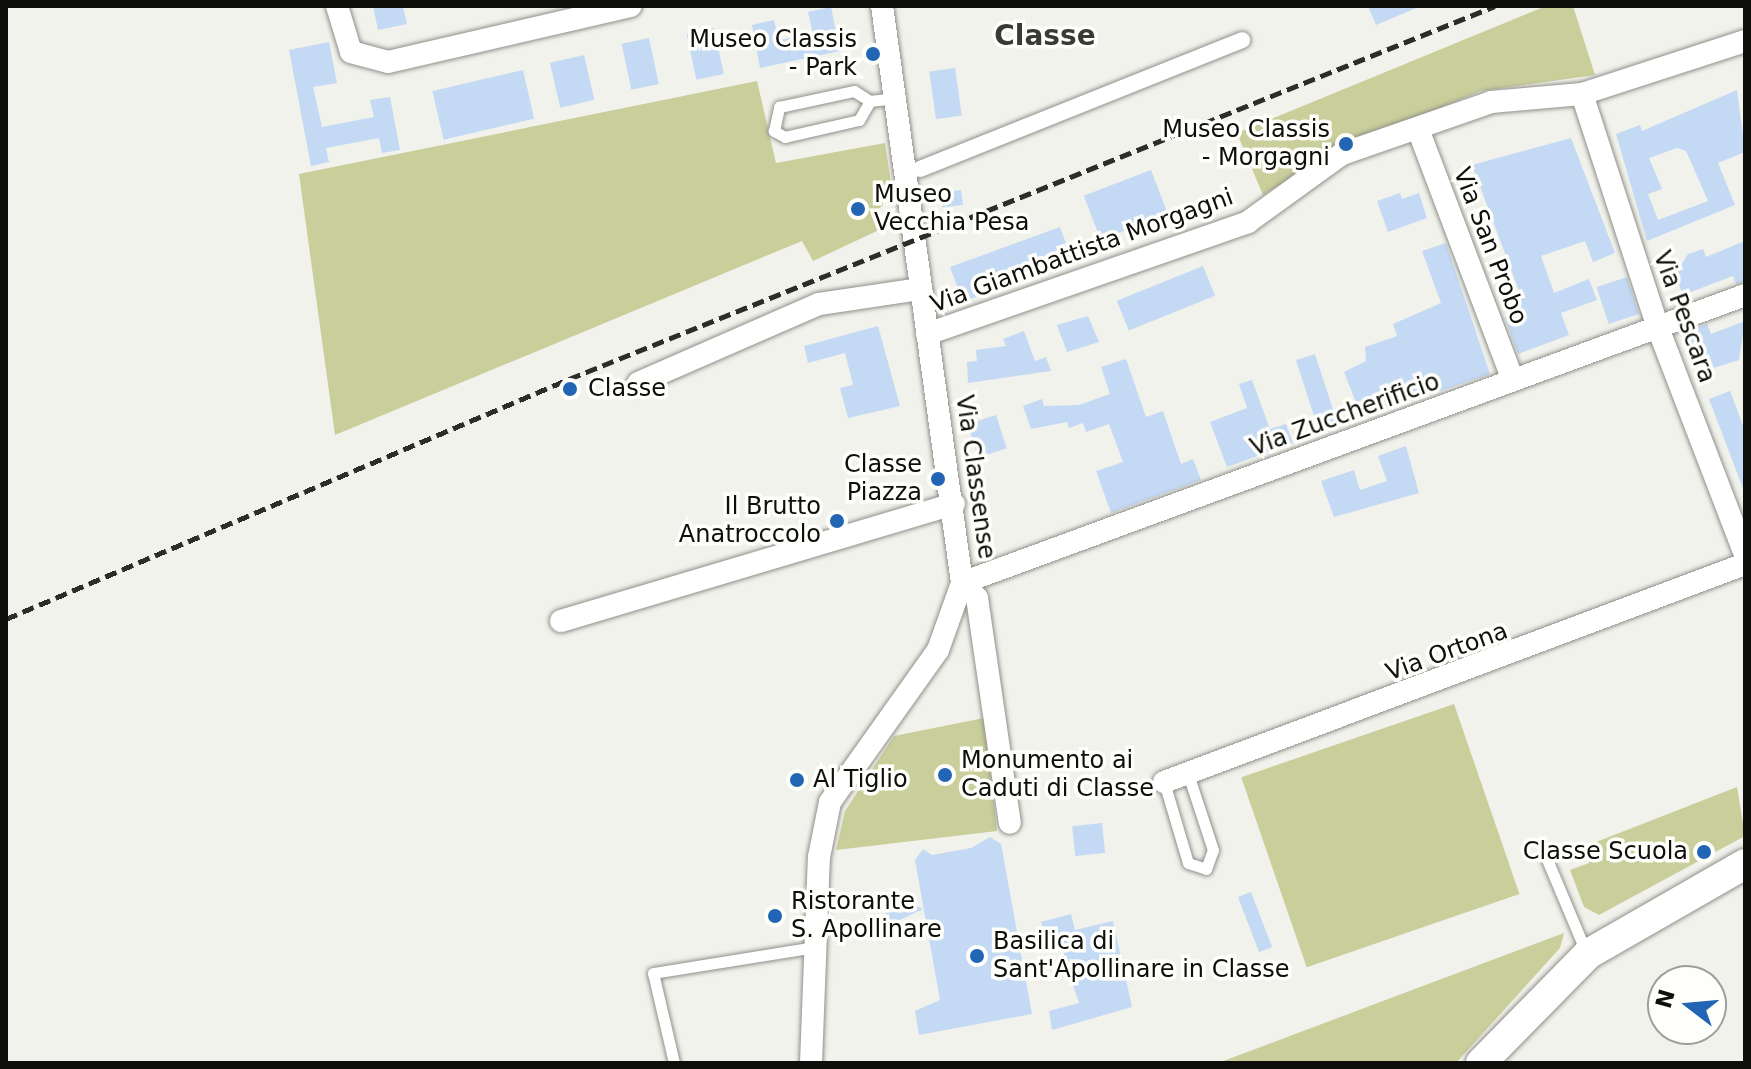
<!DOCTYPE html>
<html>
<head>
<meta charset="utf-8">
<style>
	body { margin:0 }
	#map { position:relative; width:1751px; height:1069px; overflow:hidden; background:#f1f2eb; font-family:"DejaVu Sans",sans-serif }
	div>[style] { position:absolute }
	.green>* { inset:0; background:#c9ce9b; transform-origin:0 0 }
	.building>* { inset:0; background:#c4d9f4; transform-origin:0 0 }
	.roads { filter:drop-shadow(0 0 2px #8f908a) drop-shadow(0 0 2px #8f908a) }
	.service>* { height:11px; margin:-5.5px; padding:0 5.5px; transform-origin:5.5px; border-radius:5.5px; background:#fff }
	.pedestrian>* { height:16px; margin:-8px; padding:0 8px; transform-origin:8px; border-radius:8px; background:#fff }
	.minor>* { height:22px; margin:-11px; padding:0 11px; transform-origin:11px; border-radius:11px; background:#fff }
	.secondary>* { height:30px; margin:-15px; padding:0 15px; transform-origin:15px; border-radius:15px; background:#fff }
	.rail>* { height:5px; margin-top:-2.5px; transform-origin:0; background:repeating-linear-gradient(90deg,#2c2c29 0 12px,transparent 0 18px) }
	.dots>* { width:22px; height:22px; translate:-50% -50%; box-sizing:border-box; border:4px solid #fefffa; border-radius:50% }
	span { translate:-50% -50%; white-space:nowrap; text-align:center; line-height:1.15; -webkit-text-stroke:7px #fefffa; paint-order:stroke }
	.poi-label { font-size:24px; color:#0e0e0c }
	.right { translate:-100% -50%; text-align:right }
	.left { translate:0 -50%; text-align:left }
	.street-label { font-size:24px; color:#0e0e0c }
	.quarter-label { font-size:28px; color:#393a35; font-weight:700 }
	.frame { position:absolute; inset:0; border:8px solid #0e0e0c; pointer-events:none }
	.north { position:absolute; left:1647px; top:965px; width:80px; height:80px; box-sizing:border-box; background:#fefffa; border:2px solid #9e9f9b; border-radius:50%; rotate:286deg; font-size:22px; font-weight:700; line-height:32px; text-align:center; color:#0e0e0c }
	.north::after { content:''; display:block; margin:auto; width:28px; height:36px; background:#2265b5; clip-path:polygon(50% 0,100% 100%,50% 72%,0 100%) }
</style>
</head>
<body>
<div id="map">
	<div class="green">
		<i style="clip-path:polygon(1546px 6px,1573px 6px,1595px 75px,1481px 91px,1340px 149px,1263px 195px,1237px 133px)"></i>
		<i style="clip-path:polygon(757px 81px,776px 163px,885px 143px,893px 197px,871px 215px,879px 230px,813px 261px,802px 241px,335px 435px,299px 174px)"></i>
		<i style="left:1454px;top:704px;width:201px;height:225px;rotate:71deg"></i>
		<i style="clip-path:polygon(984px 718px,997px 831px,836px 850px,845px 811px,894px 736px)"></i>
		<i style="clip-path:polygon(1737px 787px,1745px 836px,1599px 915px,1584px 907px,1570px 870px,1589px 863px,1591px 844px)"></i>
		<i style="clip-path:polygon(1564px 933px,1560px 948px,1456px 1063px,1218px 1063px)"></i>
	</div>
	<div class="building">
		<i style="clip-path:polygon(373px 6px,403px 6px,407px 24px,378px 30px)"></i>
		<i style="clip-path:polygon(1368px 6px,1421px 6px,1376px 25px)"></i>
		<i style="clip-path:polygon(831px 7px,840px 51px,760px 68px,752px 25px,774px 20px,779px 40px,813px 34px,808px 12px)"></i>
		<i style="left:714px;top:28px;width:47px;height:28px;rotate:78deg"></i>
		<i style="left:649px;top:38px;width:47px;height:28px;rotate:78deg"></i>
		<i style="clip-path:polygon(329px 42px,337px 83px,313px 87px,322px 127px,374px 117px,370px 100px,390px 97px,400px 150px,382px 153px,379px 138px,326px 148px,329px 162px,311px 166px,289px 50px)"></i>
		<i style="left:584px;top:55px;width:46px;height:35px;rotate:77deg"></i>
		<i style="left:955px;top:68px;width:48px;height:26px;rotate:82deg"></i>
		<i style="left:523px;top:70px;width:50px;height:93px;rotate:77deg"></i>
		<i style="clip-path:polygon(evenodd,1737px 90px,1745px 152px,1718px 163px,1735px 205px,1647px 241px,1616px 134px,1640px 125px,1642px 131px,1737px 90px,1677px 148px,1686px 151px,1708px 201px,1658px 220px,1648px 194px,1662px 189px,1649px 158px,1677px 148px)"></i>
		<i style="clip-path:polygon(1571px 138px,1615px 253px,1593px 262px,1585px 241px,1541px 256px,1554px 293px,1589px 279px,1597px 300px,1561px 313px,1569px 335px,1518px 354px,1505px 318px,1514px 314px,1511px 294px,1519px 291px,1472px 165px)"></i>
		<i style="left:1151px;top:170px;width:47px;height:72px;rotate:69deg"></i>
		<i style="left:961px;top:190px;width:15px;height:21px;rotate:82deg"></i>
		<i style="clip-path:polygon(1400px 193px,1402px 199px,1419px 193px,1427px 218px,1388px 232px,1377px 201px)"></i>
		<i style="left:1060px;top:227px;width:37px;height:117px;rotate:70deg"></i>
		<i style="clip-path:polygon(1745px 241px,1745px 281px,1736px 284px,1733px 276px,1683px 295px,1675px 275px,1688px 254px,1703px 249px,1706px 257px)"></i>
		<i style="clip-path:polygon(1446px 243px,1490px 374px,1362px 418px,1344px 372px,1366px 361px,1365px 347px,1397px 336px,1393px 324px,1441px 303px,1422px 251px)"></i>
		<i style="left:1203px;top:266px;width:32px;height:93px;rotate:68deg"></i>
		<i style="left:1627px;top:277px;width:39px;height:32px;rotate:72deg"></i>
		<i style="clip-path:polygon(1088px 316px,1099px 342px,1067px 352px,1057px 325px)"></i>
		<i style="clip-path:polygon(1745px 321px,1739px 360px,1698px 373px,1683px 333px,1707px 324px,1711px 334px)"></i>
		<i style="clip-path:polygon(878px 326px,900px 406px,848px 418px,840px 388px,853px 385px,845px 353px,808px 363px,804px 346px)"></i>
		<i style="clip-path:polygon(1024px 331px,1035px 361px,1046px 357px,1051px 371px,968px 383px,967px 362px,977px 361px,976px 350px,1006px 346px,1003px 339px)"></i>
		<i style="left:1315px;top:354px;width:73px;height:20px;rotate:72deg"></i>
		<i style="clip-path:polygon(1126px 359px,1146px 417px,1163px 411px,1181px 464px,1193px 459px,1201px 480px,1111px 513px,1096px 471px,1123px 462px,1109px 424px,1086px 432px,1083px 423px,1069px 428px,1067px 422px,1031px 429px,1023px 406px,1042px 399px,1044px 406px,1079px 405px,1110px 394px,1101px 367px)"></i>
		<i style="clip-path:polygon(1252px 380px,1270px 429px,1286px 424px,1293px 443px,1227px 467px,1210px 422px,1247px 408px,1239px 384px)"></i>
		<i style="clip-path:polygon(1730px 391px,1745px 431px,1744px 491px,1709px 399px)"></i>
		<i style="left:996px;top:415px;width:35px;height:30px;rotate:72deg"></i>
		<i style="clip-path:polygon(1406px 446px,1419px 493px,1334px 517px,1321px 481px,1354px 470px,1360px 490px,1387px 481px,1378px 456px)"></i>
		<i style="left:1102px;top:823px;width:30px;height:30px;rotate:84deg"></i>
		<i style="clip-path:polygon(990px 837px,1001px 844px,1032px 1014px,919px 1035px,915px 1011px,940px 1000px,915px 860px,923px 849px,932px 855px,971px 848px)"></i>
		<i style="left:1251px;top:892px;width:59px;height:14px;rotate:69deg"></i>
		<i style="clip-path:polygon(896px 897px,900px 898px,923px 909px,891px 924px,883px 908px)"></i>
		<i style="clip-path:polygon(1071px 914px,1075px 930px,1113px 921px,1132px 1007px,1052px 1030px,1049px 1011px,1079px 1003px,1057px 937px,1046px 940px,1041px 922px)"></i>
	</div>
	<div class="roads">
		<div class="service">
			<i style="left:870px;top:101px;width:22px;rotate:120deg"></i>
			<i style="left:859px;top:120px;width:76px;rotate:167.1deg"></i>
			<i style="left:785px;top:137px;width:13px;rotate:-151deg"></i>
			<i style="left:774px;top:131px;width:25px;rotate:-78deg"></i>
			<i style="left:779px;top:107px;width:77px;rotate:-12deg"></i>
			<i style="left:854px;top:91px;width:19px;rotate:32deg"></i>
			<i style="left:870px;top:101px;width:25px;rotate:-7deg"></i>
			<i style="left:1164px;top:782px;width:84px;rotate:73.5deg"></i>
			<i style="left:1188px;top:863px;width:19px;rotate:18deg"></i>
			<i style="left:1206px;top:869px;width:20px;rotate:-70deg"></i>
			<i style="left:1213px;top:850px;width:80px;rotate:-108.2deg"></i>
			<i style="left:1546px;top:857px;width:103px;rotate:67.2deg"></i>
			<i style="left:674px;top:1063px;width:92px;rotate:-103.1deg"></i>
			<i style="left:653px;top:973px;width:165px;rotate:-9.1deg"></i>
		</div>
		<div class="pedestrian">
			<i style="left:920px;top:169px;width:347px;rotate:-21.8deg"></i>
		</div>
		<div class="minor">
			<i style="left:337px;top:6px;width:48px;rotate:73.1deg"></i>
			<i style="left:351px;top:52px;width:38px;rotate:15deg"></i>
			<i style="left:388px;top:62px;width:249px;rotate:-13deg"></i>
			<i style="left:1582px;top:94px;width:246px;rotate:72deg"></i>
			<i style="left:1658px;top:328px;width:243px;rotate:69deg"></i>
			<i style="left:1418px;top:129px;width:268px;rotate:69.3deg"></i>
			<i style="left:927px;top:334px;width:340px;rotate:-19.2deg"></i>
			<i style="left:1248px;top:222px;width:116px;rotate:-35.9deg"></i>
			<i style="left:1342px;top:154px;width:158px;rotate:-19.2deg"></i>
			<i style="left:1491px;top:102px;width:91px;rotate:-5deg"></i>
			<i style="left:1582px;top:94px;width:171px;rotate:-18deg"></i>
			<i style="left:638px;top:383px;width:197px;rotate:-23.6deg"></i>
			<i style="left:819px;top:304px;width:103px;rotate:-8.4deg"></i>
			<i style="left:962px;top:583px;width:834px;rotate:-20.19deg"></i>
			<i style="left:962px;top:583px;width:21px;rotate:45deg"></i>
			<i style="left:977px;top:598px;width:227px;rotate:81.7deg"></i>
			<i style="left:561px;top:621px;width:410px;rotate:-16.6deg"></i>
			<i style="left:1164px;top:782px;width:621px;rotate:-20.57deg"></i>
			<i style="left:811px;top:1063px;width:206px;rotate:-87.8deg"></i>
			<i style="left:819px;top:857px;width:56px;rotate:-78.7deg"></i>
			<i style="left:830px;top:802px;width:186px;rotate:-54.6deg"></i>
			<i style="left:938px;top:650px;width:71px;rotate:-70.3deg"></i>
			<i style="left:962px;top:583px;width:583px;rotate:-97.89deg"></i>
		</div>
		<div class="secondary">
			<i style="left:1481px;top:1063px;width:153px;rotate:-45.5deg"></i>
			<i style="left:1588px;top:954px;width:181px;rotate:-29.8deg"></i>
		</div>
	</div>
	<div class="rail">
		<i style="left:6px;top:619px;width:612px;rotate:-23.09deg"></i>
		<i style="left:569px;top:379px;width:998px;rotate:-21.94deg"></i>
	</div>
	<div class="dots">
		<i style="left:873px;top:54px;background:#2265b5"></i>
		<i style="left:1346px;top:144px;background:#2265b5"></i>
		<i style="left:858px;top:209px;background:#2265b5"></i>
		<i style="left:570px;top:389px;background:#2265b5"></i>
		<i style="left:938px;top:479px;background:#2265b5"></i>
		<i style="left:837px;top:521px;background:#2265b5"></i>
		<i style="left:945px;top:775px;background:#2265b5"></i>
		<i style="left:797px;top:780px;background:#2265b5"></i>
		<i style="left:1704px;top:852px;background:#2265b5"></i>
		<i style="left:775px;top:916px;background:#2265b5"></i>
		<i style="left:977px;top:956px;background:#2265b5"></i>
	</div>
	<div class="poi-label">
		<span class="right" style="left:857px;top:54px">Museo Classis<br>- Park</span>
		<span class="right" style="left:1330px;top:144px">Museo Classis<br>- Morgagni</span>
		<span class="left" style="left:874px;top:209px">Museo<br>Vecchia Pesa</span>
		<span class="left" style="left:588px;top:389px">Classe</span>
		<span class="right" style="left:922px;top:479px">Classe<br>Piazza</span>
		<span class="right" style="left:821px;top:521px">Il Brutto<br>Anatroccolo</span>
		<span class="left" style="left:961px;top:775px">Monumento ai<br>Caduti di Classe</span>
		<span class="left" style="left:813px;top:780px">Al Tiglio</span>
		<span class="right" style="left:1688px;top:852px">Classe Scuola</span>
		<span class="left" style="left:791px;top:916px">Ristorante<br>S. Apollinare</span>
		<span class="left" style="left:993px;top:956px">Basilica di<br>Sant'Apollinare in Classe</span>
	</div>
	<div class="street-label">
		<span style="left:1490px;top:246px;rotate:69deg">Via San Probo</span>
		<span style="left:1082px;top:251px;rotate:-20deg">Via Giambattista Morgagni</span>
		<span style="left:1684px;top:317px;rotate:70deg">Via Pescara</span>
		<span style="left:1345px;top:415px;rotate:-20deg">Via Zuccherificio</span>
		<span style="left:975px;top:477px;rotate:82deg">Via Classense</span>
		<span style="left:1447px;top:652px;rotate:-20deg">Via Ortona</span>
	</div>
	<div class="quarter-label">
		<span style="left:1045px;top:36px">Classe</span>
	</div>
	<div class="frame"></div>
	<div class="north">N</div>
</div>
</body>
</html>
